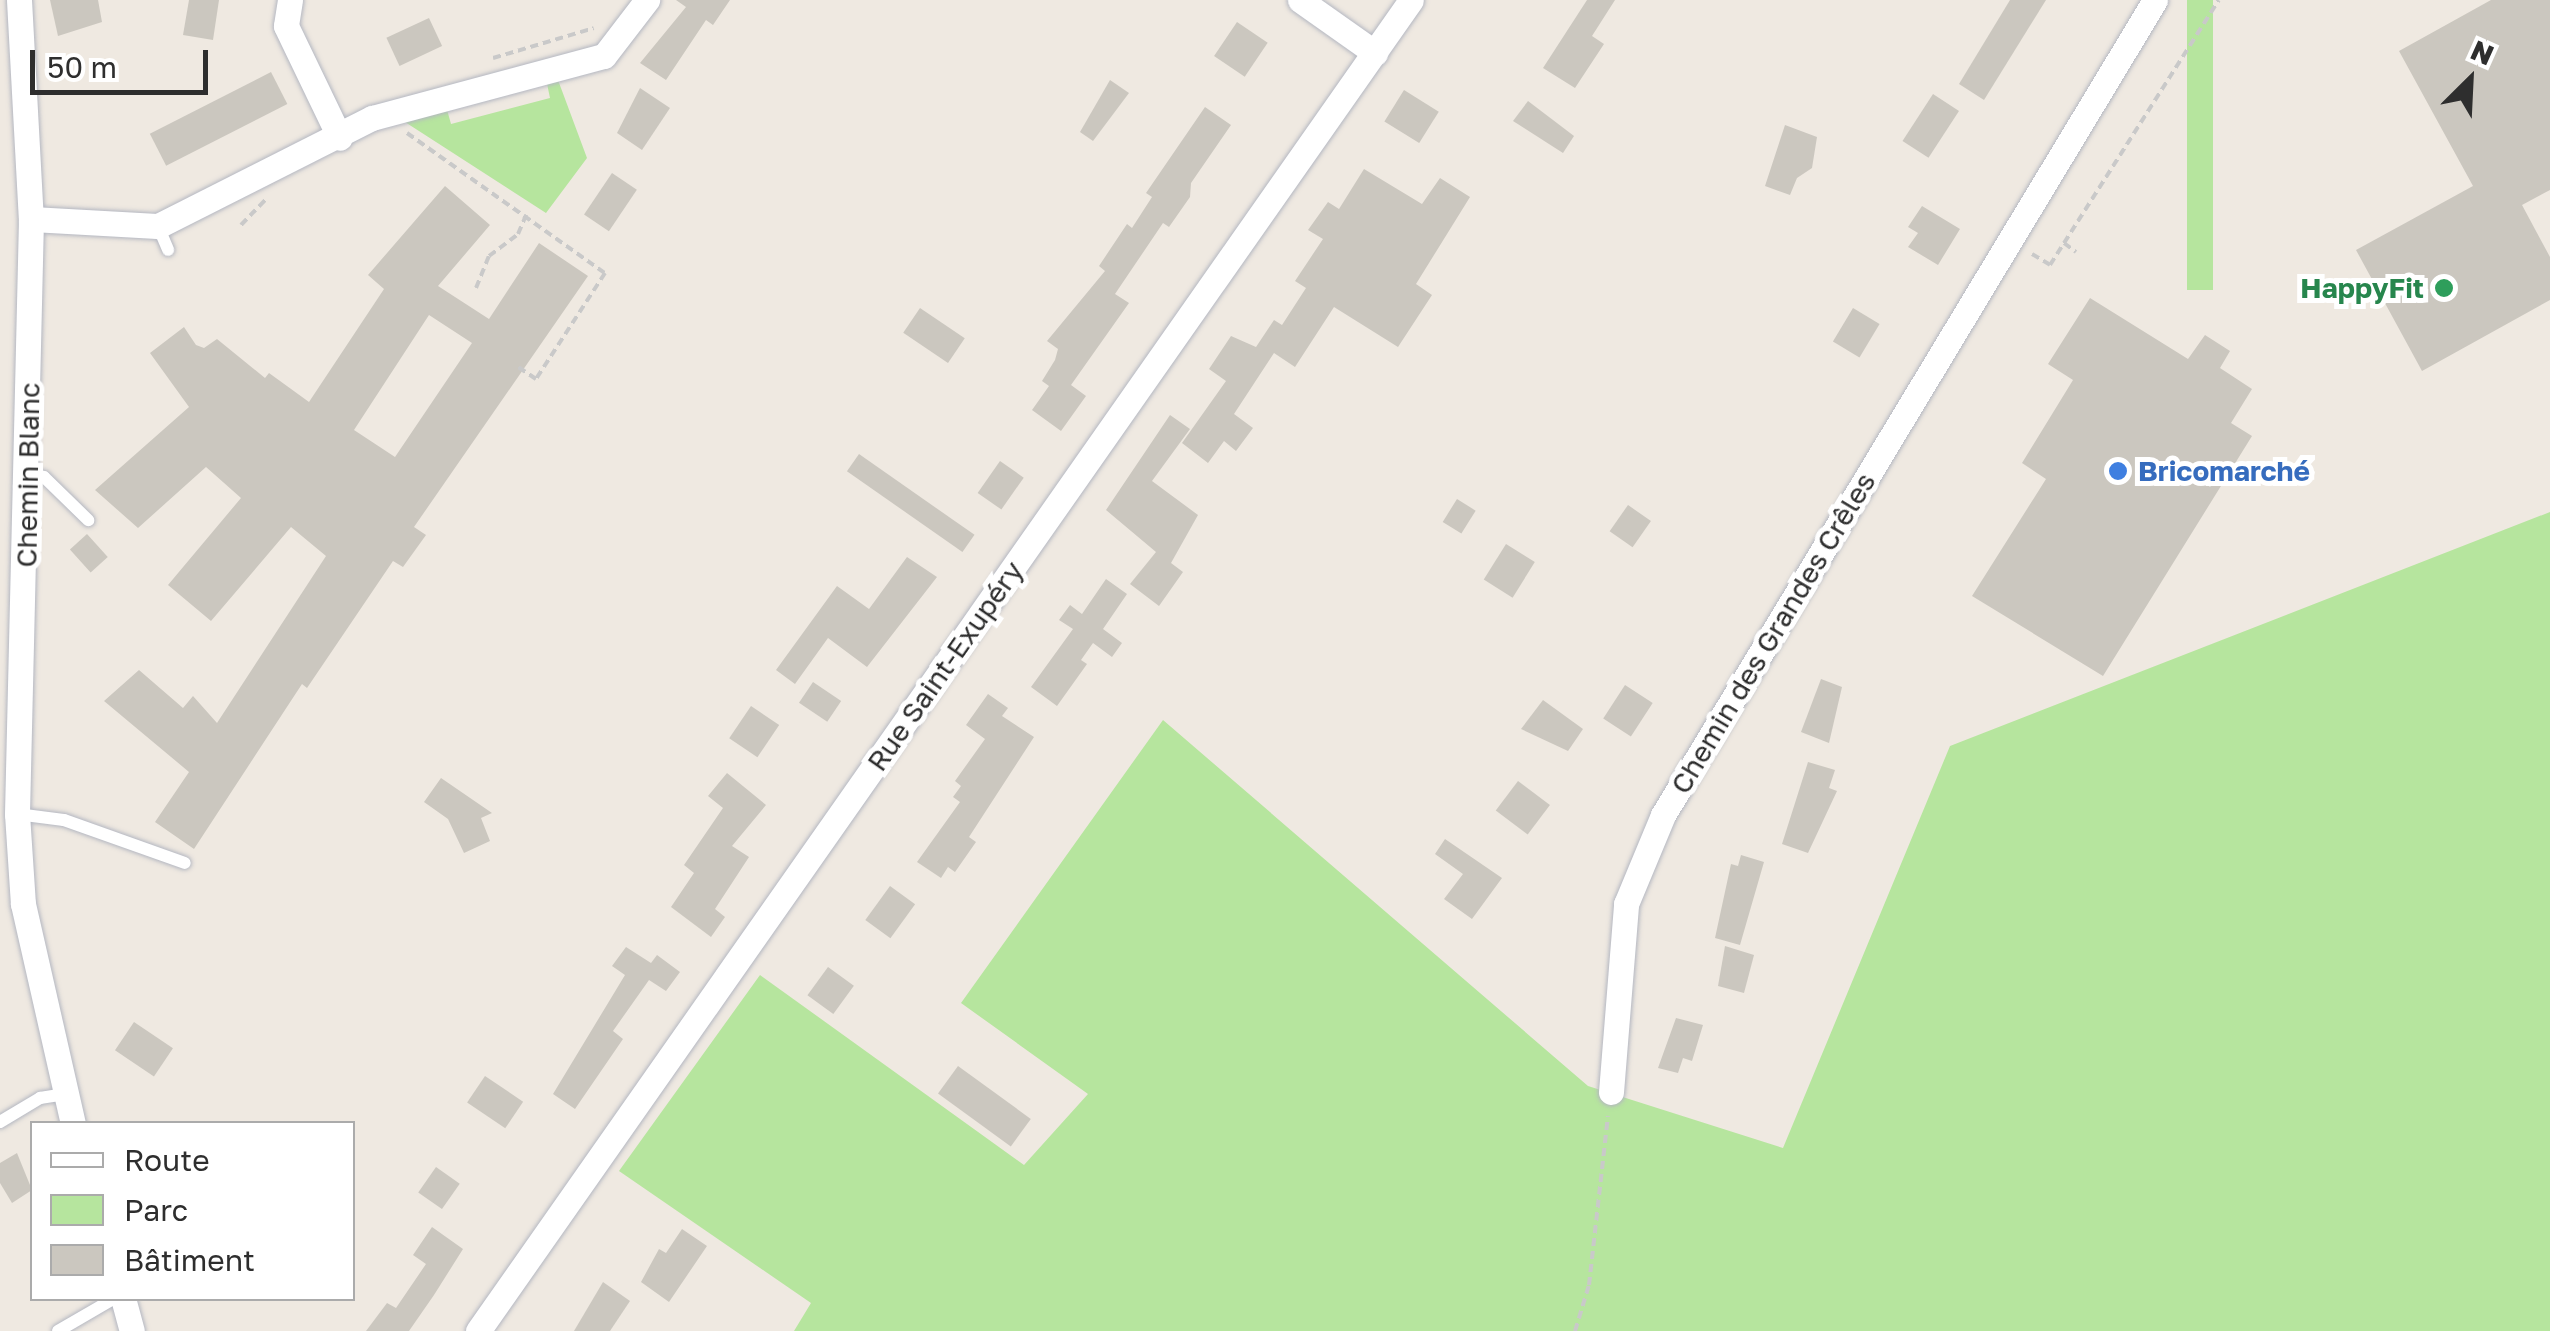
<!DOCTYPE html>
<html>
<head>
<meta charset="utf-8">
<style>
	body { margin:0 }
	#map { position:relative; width:2550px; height:1331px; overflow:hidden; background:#efe9e1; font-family:"Golos Text",sans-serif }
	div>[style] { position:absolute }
	.green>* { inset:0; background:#b6e59e; transform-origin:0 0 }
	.building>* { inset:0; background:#cbc7bf; transform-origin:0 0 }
	.path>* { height:4px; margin-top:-2px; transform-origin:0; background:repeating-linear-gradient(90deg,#c9c9c9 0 8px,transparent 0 13px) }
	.roads { filter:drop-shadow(0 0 2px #b4b7c1) drop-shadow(0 0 2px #b4b7c1) }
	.lane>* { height:12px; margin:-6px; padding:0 6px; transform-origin:6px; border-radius:6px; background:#fff }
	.street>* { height:25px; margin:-12.5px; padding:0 12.5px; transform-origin:12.5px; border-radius:12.5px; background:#fff }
	.dots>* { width:28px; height:28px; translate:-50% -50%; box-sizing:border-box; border:5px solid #fff; border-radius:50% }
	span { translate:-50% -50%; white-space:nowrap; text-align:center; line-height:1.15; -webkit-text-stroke:10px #fff; paint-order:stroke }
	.leisure-label { font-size:28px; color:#27864d; font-weight:700 }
	.right { translate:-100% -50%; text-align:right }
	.shop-label { font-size:28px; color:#366cbe; font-weight:700 }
	.left { translate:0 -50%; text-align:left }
	.street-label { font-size:28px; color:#2e2e2e }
	.legend { position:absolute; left:30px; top:1121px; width:325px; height:180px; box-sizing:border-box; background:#fff; border:2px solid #ababab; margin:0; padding:12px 18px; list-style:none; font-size:30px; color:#2e2e2e }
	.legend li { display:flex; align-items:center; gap:20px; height:50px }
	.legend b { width:50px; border:2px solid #ababab }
	.north { position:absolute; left:2420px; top:30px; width:100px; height:100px; -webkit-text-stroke:8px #fff; paint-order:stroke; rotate:24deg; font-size:28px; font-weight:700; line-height:40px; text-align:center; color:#2e2e2e }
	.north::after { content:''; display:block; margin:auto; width:35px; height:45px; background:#2e2e2e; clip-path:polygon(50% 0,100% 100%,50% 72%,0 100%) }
	.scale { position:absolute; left:30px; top:50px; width:178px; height:45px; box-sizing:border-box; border:5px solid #2e2e2e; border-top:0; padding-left:12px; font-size:30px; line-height:35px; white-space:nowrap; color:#2e2e2e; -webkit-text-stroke:8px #fff; paint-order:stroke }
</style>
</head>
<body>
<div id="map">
	<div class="green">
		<i style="left:2187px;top:0;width:26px;height:290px"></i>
		<i style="clip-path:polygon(546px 79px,558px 80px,587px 158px,546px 213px,405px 122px,446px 106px,451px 124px,550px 98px)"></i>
		<i style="clip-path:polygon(2550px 512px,2550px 1331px,794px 1331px,811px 1303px,619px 1171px,760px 975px,1024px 1165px,1088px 1094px,961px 1003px,1163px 720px,1588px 1086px,1783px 1148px,1950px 746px)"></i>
	</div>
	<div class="building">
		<i style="clip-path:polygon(50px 0,98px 0,102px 22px,58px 36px)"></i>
		<i style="clip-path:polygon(189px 0,219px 0,213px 40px,183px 35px)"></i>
		<i style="clip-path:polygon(676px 0,730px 0,713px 25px,706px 20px,666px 80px,640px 63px,686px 7px)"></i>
		<i style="clip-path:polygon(1587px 0,1615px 0,1592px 36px,1604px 44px,1575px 88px,1543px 68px)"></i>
		<i style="clip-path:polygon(2010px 0,2046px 0,1984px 100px,1959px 84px)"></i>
		<i style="clip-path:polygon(2491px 0,2550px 0,2550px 190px,2522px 205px,2550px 257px,2550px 300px,2422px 371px,2356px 250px,2473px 186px,2399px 51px)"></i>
		<i style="left:429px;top:18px;width:31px;height:47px;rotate:65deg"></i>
		<i style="left:1237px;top:22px;width:37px;height:41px;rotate:34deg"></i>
		<i style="left:271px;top:72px;width:36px;height:136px;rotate:63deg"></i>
		<i style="clip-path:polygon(1110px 80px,1129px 93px,1093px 141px,1080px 132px)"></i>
		<i style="clip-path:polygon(640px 88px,670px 108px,642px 150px,617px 133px)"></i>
		<i style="left:1404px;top:90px;width:41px;height:37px;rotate:32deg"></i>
		<i style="left:1933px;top:94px;width:31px;height:56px;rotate:33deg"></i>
		<i style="clip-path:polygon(1528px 101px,1574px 136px,1563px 153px,1513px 121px)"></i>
		<i style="clip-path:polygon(1205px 107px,1231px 125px,1191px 183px,1190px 197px,1169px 227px,1163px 223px,1115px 294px,1129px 303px,1071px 385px,1086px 396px,1061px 431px,1032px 410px,1049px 386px,1042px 381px,1055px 360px,1058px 349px,1047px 341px,1105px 271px,1099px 266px,1127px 224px,1132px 228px,1152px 197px,1146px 193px)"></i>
		<i style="clip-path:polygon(1785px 125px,1817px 137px,1812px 168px,1797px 178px,1790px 195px,1765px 186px)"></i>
		<i style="clip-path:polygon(1364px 169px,1422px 204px,1440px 178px,1470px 197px,1416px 284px,1432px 295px,1398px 347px,1334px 307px,1295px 367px,1274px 353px,1234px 414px,1253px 428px,1236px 451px,1224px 441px,1208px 463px,1182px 443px,1226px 381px,1209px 369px,1231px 336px,1256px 347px,1274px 320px,1282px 325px,1306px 288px,1295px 281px,1323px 239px,1308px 230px,1328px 202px,1339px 209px)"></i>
		<i style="left:612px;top:173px;width:30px;height:50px;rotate:34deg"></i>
		<i style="clip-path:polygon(evenodd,445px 186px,490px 225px,438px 286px,489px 319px,539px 243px,588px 276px,414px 527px,426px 535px,403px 567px,393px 561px,307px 688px,302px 684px,194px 849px,155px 822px,189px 772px,104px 701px,139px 670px,183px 708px,193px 696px,217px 723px,326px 556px,291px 527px,211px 621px,168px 585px,241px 498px,206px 467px,138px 528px,95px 490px,189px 407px,150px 353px,184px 327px,196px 345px,204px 348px,217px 339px,265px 378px,269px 373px,309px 402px,384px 289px,368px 275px,445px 186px,429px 315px,472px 343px,395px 457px,354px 430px,429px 315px)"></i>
		<i style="clip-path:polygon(1922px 206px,1960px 229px,1938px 265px,1908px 247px,1918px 233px,1908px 227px)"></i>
		<i style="clip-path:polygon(2090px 298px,2188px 359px,2205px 335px,2230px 351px,2220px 368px,2252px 389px,2231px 423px,2252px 436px,2103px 676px,1972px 596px,2046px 479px,2022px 463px,2073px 380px,2048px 364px)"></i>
		<i style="left:920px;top:308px;width:54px;height:30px;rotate:34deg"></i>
		<i style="left:1853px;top:308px;width:31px;height:39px;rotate:31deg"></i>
		<i style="clip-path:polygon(1170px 415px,1190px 429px,1152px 481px,1198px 515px,1171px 563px,1183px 572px,1159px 606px,1130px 584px,1156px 552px,1106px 510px)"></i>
		<i style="left:859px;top:454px;width:141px;height:21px;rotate:35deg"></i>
		<i style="left:1000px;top:461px;width:29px;height:39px;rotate:35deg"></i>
		<i style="left:1457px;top:499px;width:22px;height:27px;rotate:32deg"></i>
		<i style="left:1628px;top:505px;width:28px;height:32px;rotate:35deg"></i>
		<i style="left:87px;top:534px;width:31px;height:23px;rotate:48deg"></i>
		<i style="left:1506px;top:544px;width:34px;height:42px;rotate:32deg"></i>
		<i style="clip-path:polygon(907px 557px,937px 577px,867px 667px,828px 638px,795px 684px,776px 670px,837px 586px,869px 609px)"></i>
		<i style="clip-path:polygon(1106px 579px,1127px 594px,1103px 629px,1122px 643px,1112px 657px,1093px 643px,1081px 660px,1087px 664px,1057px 706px,1031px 687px,1073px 629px,1059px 620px,1070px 605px,1082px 614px)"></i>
		<i style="clip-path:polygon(1821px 679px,1842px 687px,1829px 743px,1801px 732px)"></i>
		<i style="left:813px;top:682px;width:34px;height:25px;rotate:34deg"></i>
		<i style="left:1625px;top:685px;width:33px;height:40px;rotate:33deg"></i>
		<i style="clip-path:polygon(988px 694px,1008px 708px,1002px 716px,1034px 737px,969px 837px,976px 842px,955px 872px,948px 867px,941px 878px,917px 862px,960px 802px,953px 797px,961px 786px,955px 781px,985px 739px,966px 725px)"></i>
		<i style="clip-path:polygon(1543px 700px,1583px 729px,1568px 751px,1521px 729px)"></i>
		<i style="left:751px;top:706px;width:34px;height:39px;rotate:34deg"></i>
		<i style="clip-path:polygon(1808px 762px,1835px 770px,1829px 788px,1837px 791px,1808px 853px,1782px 844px)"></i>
		<i style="clip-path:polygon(727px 773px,766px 805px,732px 846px,749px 857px,715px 909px,725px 917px,711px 937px,671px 907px,694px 873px,684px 865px,723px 808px,708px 796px)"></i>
		<i style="clip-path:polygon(441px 778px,492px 813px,481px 818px,490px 841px,464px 853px,448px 819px,424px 802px)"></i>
		<i style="left:1518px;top:781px;width:40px;height:37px;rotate:37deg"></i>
		<i style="clip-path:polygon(1445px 839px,1502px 878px,1472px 919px,1444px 899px,1463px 874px,1435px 854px)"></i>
		<i style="clip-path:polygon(1741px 855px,1764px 862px,1740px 945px,1715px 938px,1731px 864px,1738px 866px)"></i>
		<i style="left:890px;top:886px;width:31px;height:42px;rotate:36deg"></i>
		<i style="clip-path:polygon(1725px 946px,1754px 955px,1744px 993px,1718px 986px)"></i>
		<i style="clip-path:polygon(626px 947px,651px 963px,657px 955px,680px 972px,666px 991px,649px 980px,613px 1031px,623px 1039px,575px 1109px,553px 1094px,625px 975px,612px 966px)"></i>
		<i style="left:828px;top:967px;width:32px;height:35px;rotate:36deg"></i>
		<i style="clip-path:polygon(1676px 1018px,1703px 1025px,1692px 1061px,1683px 1058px,1678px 1073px,1658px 1068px)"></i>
		<i style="left:134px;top:1022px;width:47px;height:34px;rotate:34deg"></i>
		<i style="left:958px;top:1066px;width:90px;height:34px;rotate:36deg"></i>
		<i style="left:485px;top:1076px;width:46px;height:32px;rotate:34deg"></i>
		<i style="clip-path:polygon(17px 1153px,32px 1190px,12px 1203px,0 1183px,0 1163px)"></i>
		<i style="left:436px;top:1167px;width:29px;height:31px;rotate:35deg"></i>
		<i style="clip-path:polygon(432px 1227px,463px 1249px,434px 1295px,409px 1331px,366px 1331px,387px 1303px,396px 1308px,426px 1264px,413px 1255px)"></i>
		<i style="clip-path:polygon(682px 1229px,707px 1246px,669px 1302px,641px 1282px,659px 1249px,666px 1253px)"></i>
		<i style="clip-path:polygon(603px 1282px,630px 1301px,610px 1331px,574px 1331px)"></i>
	</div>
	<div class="path">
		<i style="left:493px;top:58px;width:105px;rotate:-16.5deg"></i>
		<i style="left:407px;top:133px;width:242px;rotate:35.3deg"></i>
		<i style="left:605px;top:273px;width:126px;rotate:123.1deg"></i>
		<i style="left:536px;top:379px;width:25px;rotate:-146deg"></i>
		<i style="left:241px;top:225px;width:35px;rotate:-46deg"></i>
		<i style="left:2064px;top:243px;width:15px;rotate:37deg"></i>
		<i style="left:2032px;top:254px;width:21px;rotate:31deg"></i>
		<i style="left:2050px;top:265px;width:314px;rotate:-57.5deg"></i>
		<i style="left:476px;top:288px;width:35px;rotate:-68deg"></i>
		<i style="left:489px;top:256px;width:36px;rotate:-37deg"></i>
		<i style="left:518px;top:234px;width:21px;rotate:-67deg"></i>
		<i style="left:1575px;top:1331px;width:48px;rotate:-73.1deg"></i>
		<i style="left:1589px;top:1285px;width:170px;rotate:-83.6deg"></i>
	</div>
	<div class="roads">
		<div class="lane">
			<i style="left:158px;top:226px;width:26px;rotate:67deg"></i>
			<i style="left:29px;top:474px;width:15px;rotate:11deg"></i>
			<i style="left:44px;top:477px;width:62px;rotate:44.3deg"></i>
			<i style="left:17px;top:814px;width:47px;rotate:7.3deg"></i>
			<i style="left:64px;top:820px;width:128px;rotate:19.6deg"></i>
			<i style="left:0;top:1122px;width:47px;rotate:-31deg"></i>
			<i style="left:40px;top:1098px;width:24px;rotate:-9deg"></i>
			<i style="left:58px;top:1331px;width:66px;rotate:-30.1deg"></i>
		</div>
		<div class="street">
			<i style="left:19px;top:0;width:219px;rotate:86.9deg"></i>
			<i style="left:31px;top:219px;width:595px;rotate:91.35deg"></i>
			<i style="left:17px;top:814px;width:90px;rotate:86.2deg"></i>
			<i style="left:23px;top:904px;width:226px;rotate:77.2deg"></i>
			<i style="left:290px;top:0;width:26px;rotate:99deg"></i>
			<i style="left:286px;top:26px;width:124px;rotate:64.3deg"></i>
			<i style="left:1300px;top:0;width:92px;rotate:35.2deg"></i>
			<i style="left:31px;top:219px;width:127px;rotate:3.2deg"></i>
			<i style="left:158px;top:226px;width:240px;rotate:-26.8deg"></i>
			<i style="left:372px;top:118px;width:240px;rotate:-15deg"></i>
			<i style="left:604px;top:56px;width:71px;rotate:-52.5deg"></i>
			<i style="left:1611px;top:1092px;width:189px;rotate:-85.4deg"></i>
			<i style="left:1626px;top:904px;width:96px;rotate:-67.4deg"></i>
			<i style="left:1663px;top:815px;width:952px;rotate:-58.88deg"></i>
			<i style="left:123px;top:1298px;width:34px;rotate:75deg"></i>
			<i style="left:478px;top:1331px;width:1625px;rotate:-54.97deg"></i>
		</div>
	</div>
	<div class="dots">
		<i style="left:2444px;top:288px;background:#2e9e5b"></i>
		<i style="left:2118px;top:471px;background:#3f7fe0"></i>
	</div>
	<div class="leisure-label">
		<span class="right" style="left:2424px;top:288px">HappyFit</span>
	</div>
	<div class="shop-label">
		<span class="left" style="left:2138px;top:471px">Bricomarché</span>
	</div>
	<div class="street-label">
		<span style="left:28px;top:475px;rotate:-89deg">Chemin Blanc</span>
		<span style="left:1773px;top:633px;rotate:-59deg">Chemin des Grandes Crêles</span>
		<span style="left:945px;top:666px;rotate:-55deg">Rue Saint-Exupéry</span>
	</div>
	<ul class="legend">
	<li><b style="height:12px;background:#fff"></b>Route</li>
	<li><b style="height:28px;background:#b6e59e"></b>Parc</li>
	<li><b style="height:28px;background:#cbc7bf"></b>Bâtiment</li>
	</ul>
	<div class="north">N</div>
	<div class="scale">50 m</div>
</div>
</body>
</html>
